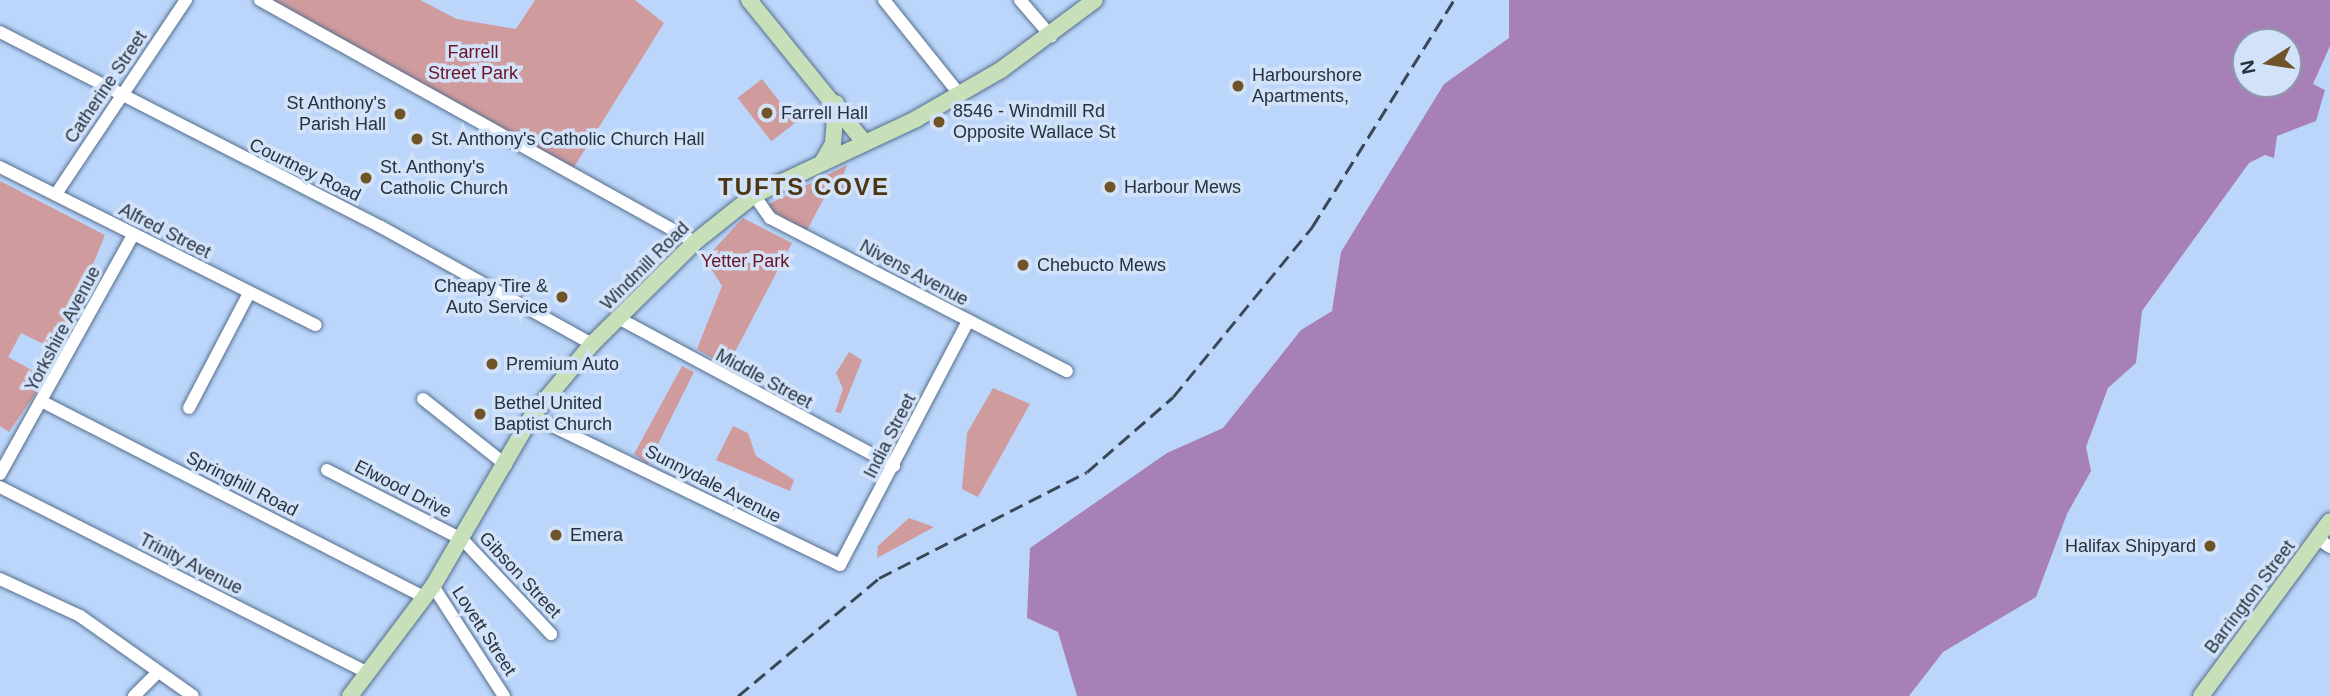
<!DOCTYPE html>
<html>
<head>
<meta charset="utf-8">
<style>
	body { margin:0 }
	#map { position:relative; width:2330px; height:696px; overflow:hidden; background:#bbd6fa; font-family:Helvetica,sans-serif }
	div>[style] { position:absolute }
	.green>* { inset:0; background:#d09b9d; transform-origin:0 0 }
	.water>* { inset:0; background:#a780b7 }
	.roads { filter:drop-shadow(0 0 2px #566e8e) drop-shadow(0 0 2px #566e8e) }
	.minor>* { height:12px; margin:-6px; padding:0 6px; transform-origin:6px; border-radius:6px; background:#fff }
	.major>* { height:16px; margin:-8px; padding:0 8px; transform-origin:8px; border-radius:8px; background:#c7e0ba }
	.rail>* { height:2.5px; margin-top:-1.25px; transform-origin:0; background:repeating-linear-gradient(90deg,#3a4757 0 14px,transparent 0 21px) }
	.dots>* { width:19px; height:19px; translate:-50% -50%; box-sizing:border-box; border:4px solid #d2e2f8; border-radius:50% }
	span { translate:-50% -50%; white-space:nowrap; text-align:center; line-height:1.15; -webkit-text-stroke:7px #d2e2f8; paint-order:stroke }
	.park-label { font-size:18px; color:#6b1224 }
	.poi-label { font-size:18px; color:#27323f }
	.left { translate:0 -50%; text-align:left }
	.right { translate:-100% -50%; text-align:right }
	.street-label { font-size:18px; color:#27323f }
	.district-label { font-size:24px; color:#4d3612; font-weight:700; letter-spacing:2px }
	.north { position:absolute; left:2232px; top:28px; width:70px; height:70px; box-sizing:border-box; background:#d2e2f8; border:2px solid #8e9cae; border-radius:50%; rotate:258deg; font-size:19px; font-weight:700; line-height:28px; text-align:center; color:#27323f }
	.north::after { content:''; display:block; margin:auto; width:24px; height:32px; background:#705327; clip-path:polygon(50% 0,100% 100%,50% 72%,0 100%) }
</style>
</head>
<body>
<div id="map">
	<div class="green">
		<i style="clip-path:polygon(264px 0,420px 0,457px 19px,516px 29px,535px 0,635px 0,664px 23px,574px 167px)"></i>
		<i style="left:762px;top:79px;width:55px;height:31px;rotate:52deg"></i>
		<i style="clip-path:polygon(847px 165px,842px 178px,853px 180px,846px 191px,831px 185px,806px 232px,765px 206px)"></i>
		<i style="clip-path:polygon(0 181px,105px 235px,58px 351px,21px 333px,8px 357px,39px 374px,32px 387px,38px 390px,9px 432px,0 426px)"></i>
		<i style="clip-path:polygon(743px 218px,792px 243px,727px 367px,697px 349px,722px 286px,705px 259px)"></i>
		<i style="clip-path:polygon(849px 352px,862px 360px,841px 413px,835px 412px,843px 389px,836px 373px)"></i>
		<i style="clip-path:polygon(682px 366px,694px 372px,648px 464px,634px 454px)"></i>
		<i style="clip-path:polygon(993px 388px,1030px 404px,978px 497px,962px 489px,967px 433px)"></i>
		<i style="clip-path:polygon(733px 426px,748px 433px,756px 456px,794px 480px,790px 491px,716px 460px)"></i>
		<i style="clip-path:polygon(909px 518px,934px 527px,877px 558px,878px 546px)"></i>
	</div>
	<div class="water">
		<i style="clip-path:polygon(evenodd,1509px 0,2330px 0,2330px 46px,2313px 84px,2325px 90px,2316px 121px,2277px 136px,2274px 158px,2265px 155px,2249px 163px,2142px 311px,2136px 363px,2108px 388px,2086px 447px,2091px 471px,2067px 514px,2036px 597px,1943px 652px,1909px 696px,1077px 696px,1058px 632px,1027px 618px,1030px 548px,1167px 453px,1223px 428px,1301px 330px,1332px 311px,1341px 252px,1444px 84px,1509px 38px,1509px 0,2246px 42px,2288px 42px,2288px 84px,2246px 84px,2246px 42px)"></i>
	</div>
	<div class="roads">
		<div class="minor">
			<i style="left:260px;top:0;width:498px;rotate:29.1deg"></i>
			<i style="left:884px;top:0;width:122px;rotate:51.3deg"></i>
			<i style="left:1020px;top:0;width:48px;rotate:49.3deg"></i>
			<i style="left:0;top:32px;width:428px;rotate:27.1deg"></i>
			<i style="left:381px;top:227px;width:241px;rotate:29deg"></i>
			<i style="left:0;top:167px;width:353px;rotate:26.6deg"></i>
			<i style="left:56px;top:194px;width:234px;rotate:-56.2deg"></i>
			<i style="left:754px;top:195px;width:28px;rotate:55deg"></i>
			<i style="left:770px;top:218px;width:334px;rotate:27.3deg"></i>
			<i style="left:620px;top:319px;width:311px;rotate:28.2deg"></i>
			<i style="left:423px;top:399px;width:106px;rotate:38.5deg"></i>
			<i style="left:43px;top:402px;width:428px;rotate:27.1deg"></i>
			<i style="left:189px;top:408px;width:130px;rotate:-62.4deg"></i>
			<i style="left:532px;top:416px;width:342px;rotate:25.8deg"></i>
			<i style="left:840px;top:565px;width:276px;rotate:-62.3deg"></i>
			<i style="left:327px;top:470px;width:153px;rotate:27.2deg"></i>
			<i style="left:463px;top:540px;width:129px;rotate:46.9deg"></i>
			<i style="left:0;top:474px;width:274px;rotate:-60.9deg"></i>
			<i style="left:0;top:487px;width:411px;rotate:26.8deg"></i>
			<i style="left:2317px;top:538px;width:16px;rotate:35deg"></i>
			<i style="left:0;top:579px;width:88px;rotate:24.8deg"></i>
			<i style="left:80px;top:616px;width:138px;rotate:35.3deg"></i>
			<i style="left:433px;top:586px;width:131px;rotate:57.2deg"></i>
			<i style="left:134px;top:696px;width:34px;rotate:-45deg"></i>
		</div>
		<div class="major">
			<i style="left:749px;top:0;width:183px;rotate:51deg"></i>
			<i style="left:823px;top:161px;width:20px;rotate:-60deg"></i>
			<i style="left:833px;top:144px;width:41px;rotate:-85.8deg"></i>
			<i style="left:350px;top:696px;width:138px;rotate:-53deg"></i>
			<i style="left:433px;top:586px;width:197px;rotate:-59.8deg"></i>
			<i style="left:532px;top:416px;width:94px;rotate:-50.2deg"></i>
			<i style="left:592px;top:344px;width:145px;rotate:-44.7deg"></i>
			<i style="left:695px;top:242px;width:75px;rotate:-38.5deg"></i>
			<i style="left:754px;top:195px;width:179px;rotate:-25.1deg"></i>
			<i style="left:916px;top:119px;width:98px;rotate:-30deg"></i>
			<i style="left:1001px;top:70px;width:117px;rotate:-36.7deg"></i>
			<i style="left:2201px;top:696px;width:217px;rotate:-53.6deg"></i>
		</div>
	</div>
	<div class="rail">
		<i style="left:738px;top:696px;width:184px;rotate:-39.9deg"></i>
		<i style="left:879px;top:578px;width:233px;rotate:-27deg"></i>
		<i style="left:1087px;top:472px;width:114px;rotate:-41.1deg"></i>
		<i style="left:1173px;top:397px;width:220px;rotate:-50.7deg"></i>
		<i style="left:1312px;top:227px;width:268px;rotate:-58deg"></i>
	</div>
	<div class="dots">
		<i style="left:1238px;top:86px;background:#705327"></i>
		<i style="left:767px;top:113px;background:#705327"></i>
		<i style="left:400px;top:114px;background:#705327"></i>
		<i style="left:939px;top:122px;background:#705327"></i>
		<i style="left:417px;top:139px;background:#705327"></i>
		<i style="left:366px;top:178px;background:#705327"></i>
		<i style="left:1110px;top:187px;background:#705327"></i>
		<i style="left:1023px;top:265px;background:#705327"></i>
		<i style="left:562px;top:297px;background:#705327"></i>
		<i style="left:492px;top:364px;background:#705327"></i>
		<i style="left:480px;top:414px;background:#705327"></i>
		<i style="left:556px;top:535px;background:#705327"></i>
		<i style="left:2210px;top:546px;background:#705327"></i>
	</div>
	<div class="park-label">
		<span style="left:473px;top:63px">Farrell<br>Street Park</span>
		<span style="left:745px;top:261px">Yetter Park</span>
	</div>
	<div class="poi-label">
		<span class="left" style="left:1252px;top:86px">Harbourshore<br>Apartments,</span>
		<span class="right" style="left:386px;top:114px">St Anthony's<br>Parish Hall</span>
		<span class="left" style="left:953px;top:122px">8546 - Windmill Rd<br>Opposite Wallace St</span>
		<span class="left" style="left:781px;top:113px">Farrell Hall</span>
		<span class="left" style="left:431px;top:139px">St. Anthony's Catholic Church Hall</span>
		<span class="left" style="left:380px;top:178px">St. Anthony's<br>Catholic Church</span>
		<span class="left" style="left:1124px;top:187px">Harbour Mews</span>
		<span class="left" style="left:1037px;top:265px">Chebucto Mews</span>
		<span class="right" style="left:548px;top:297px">Cheapy Tire &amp;<br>Auto Service</span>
		<span class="left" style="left:506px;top:364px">Premium Auto</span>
		<span class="left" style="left:494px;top:414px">Bethel United<br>Baptist Church</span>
		<span class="left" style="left:570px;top:535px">Emera</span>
		<span class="right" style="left:2196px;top:546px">Halifax Shipyard</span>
	</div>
	<div class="street-label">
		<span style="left:106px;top:87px;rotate:-56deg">Catherine Street</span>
		<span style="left:305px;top:170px;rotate:26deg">Courtney Road</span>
		<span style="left:165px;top:231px;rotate:27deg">Alfred Street</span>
		<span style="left:645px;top:266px;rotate:-45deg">Windmill Road</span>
		<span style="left:914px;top:273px;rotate:28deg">Nivens Avenue</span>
		<span style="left:63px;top:329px;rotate:-62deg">Yorkshire Avenue</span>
		<span style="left:764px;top:379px;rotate:28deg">Middle Street</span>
		<span style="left:890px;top:436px;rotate:-63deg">India Street</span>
		<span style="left:242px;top:484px;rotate:27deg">Springhill Road</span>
		<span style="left:713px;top:484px;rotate:27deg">Sunnydale Avenue</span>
		<span style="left:403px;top:489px;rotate:27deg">Elwood Drive</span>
		<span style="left:191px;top:564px;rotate:27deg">Trinity Avenue</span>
		<span style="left:520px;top:575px;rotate:47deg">Gibson Street</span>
		<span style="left:2250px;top:597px;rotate:-53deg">Barrington Street</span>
		<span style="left:484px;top:631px;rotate:57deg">Lovett Street</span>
	</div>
	<div class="district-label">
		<span style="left:804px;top:187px">TUFTS COVE</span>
	</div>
	<div class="north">N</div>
</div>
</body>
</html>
